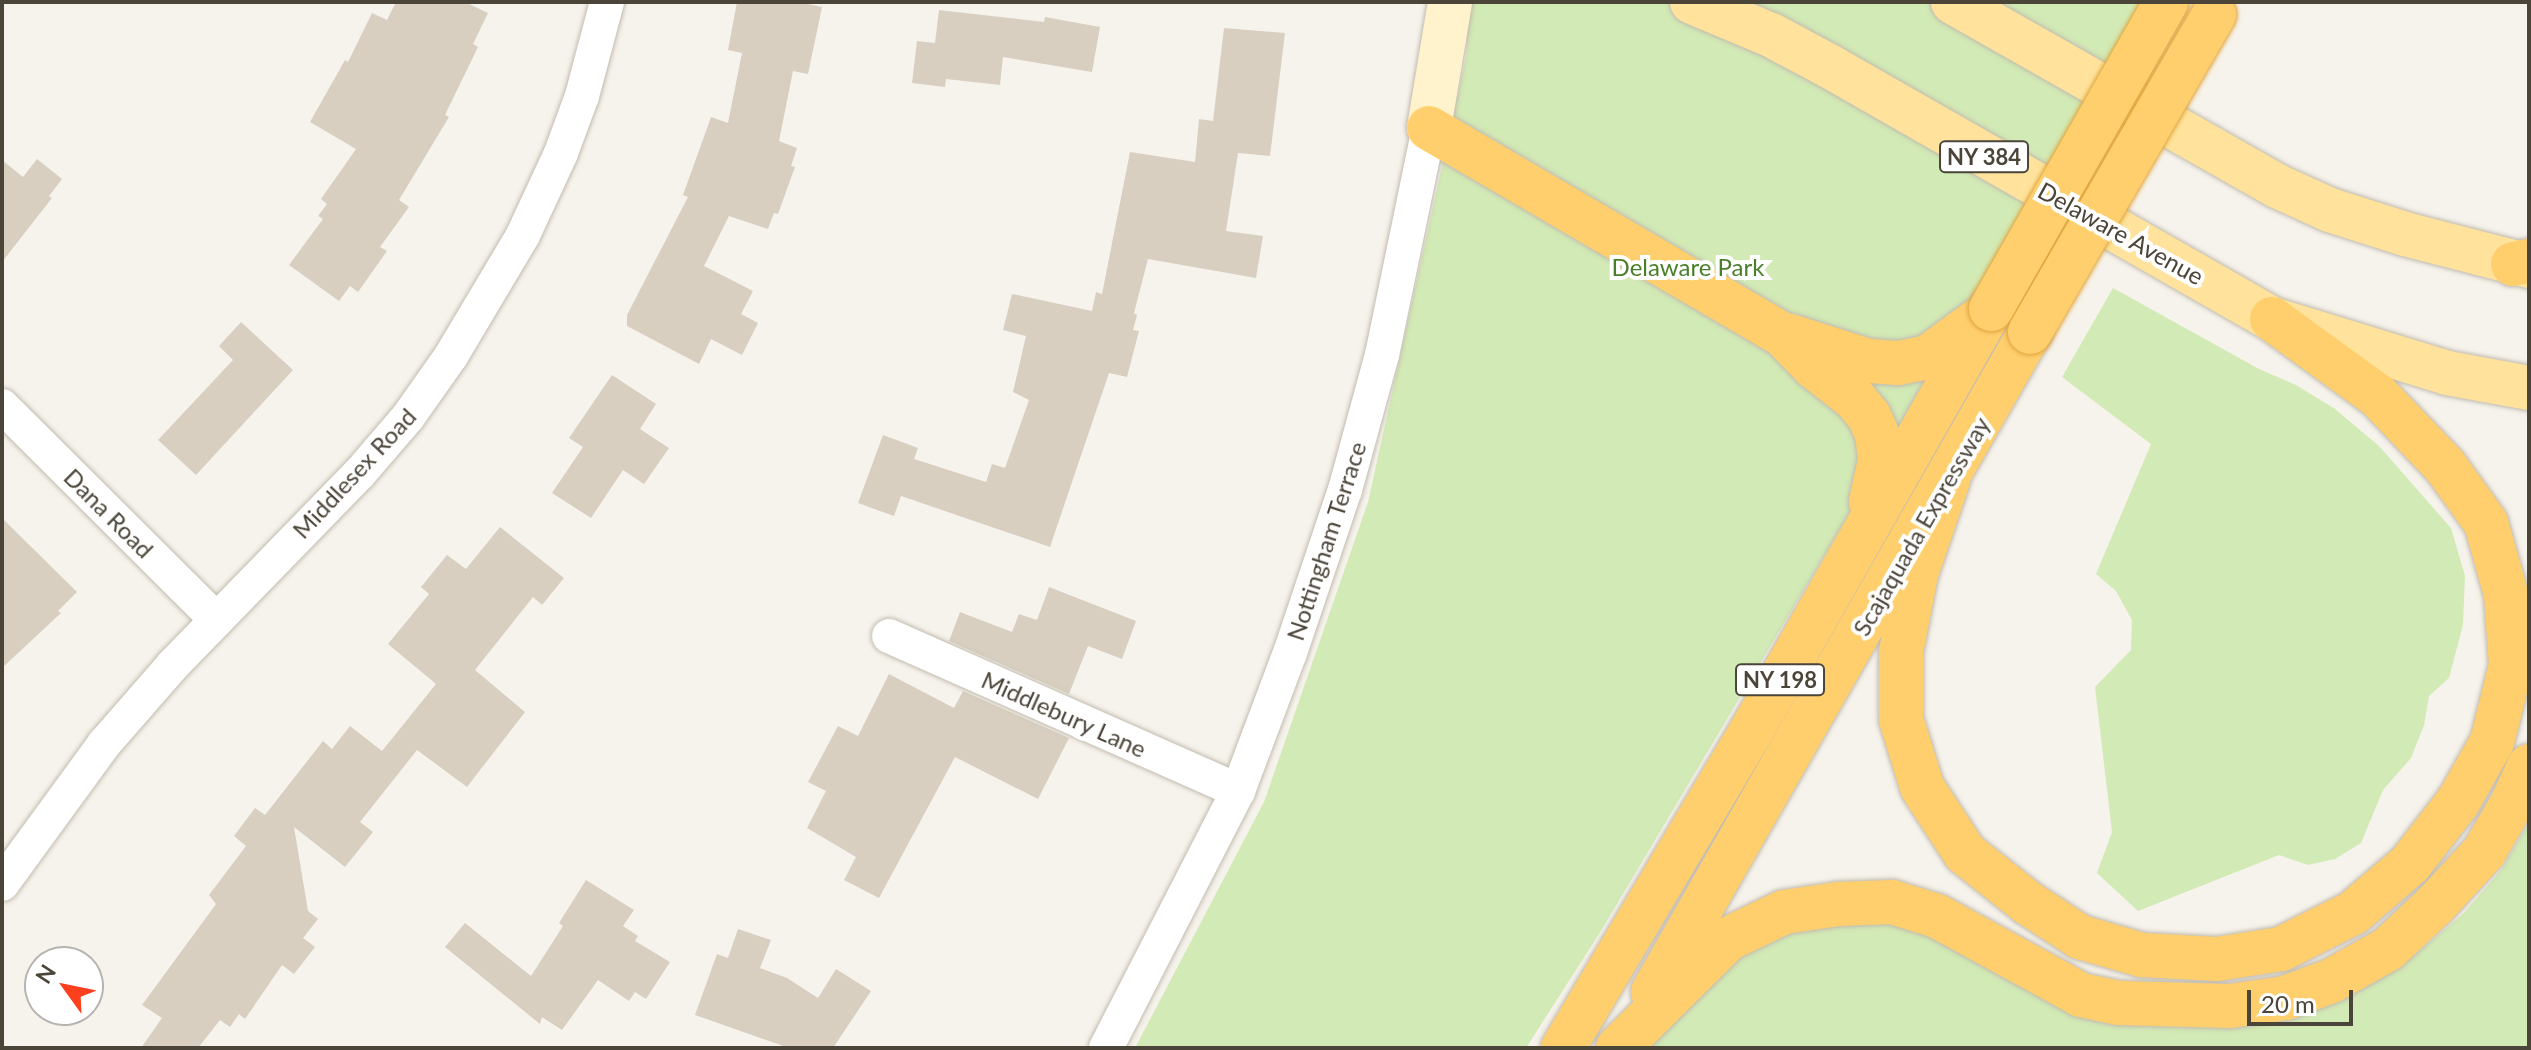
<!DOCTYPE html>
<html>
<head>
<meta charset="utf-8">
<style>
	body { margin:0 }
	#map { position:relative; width:2531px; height:1050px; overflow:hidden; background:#f6f3ec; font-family:Lato,sans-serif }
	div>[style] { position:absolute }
	.green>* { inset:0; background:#d2eab5 }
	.building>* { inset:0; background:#d8cfc1 }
	.roads { filter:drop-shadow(0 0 2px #c2bbae) drop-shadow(0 0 2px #c2bbae) }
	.street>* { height:34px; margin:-17px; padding:0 17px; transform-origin:17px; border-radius:17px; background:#fff }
	.secondary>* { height:44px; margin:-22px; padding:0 22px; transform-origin:22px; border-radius:22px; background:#fff3cd }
	.primary>* { height:44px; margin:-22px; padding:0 22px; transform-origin:22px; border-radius:22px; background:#ffe39c }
	.highway>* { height:44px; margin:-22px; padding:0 22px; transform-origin:22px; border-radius:22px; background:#ffcf6e }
	.bridges { filter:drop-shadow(0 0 2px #e0a43c) drop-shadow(0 0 2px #e0a43c) }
	.highway-bridge>* { height:44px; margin:-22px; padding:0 22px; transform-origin:22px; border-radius:22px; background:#ffcf6e }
	span { translate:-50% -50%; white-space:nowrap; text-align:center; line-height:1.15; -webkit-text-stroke:8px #fff; paint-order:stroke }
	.shield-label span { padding:2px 6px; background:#fff; border:2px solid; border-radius:6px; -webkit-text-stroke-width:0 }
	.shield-label { font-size:22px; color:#4b4439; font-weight:700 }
	.street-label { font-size:24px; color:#4b4439 }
	.park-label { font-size:24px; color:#4a7f2a }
	.frame { position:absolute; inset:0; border:4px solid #4b4439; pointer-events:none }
	.north { position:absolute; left:24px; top:946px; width:80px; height:80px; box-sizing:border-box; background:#fff; border:2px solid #b7b4b0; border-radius:50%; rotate:303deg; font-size:22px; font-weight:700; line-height:32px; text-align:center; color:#4b4439 }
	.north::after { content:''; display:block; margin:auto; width:28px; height:36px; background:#fc3f1d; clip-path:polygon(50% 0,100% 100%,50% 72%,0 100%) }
	.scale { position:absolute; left:2247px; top:990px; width:106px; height:36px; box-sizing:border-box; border:4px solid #4b4439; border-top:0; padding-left:10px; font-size:24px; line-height:28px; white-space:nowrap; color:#4b4439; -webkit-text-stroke:6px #fff; paint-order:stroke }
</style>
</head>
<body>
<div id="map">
	<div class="green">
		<i style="clip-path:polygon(1469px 2px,2154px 2px,1599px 934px,1526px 1048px,1135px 1048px,1264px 802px,1368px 502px,1466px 57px)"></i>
		<i style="clip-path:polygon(2113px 288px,2259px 369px,2296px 385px,2335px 409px,2379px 446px,2451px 528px,2465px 576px,2463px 625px,2449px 678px,2429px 696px,2424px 725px,2411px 758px,2383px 790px,2361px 843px,2335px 859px,2308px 865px,2279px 855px,2138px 911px,2097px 873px,2112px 832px,2095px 687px,2131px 650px,2132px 620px,2116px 591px,2096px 574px,2151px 444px,2062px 377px)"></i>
		<i style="clip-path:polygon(2529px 822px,2529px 1048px,1645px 1048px,1692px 988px,1778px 930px,1866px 919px,1922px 928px,2064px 996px,2358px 988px,2410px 959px,2464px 913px,2501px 870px)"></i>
	</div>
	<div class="building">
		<i style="clip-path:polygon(396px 2px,465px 2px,488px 13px,473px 44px,478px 47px,445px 115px,449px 117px,399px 200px,409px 207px,380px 247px,387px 251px,358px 292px,350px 286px,339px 301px,289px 265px,323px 219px,318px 216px,327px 204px,321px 199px,356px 149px,310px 122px,345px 60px,348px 62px,372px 13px,387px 20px)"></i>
		<i style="clip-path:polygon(737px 2px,798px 2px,822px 7px,808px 74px,793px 71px,779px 141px,797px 148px,791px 166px,795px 167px,778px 214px,774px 213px,768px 229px,729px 216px,704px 266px,753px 291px,741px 314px,758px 323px,742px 355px,711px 339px,699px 364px,627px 326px,627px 315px,688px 197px,683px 195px,711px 117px,728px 123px,742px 53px,728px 50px)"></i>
		<i style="clip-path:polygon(939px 10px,1044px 22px,1045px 17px,1100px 27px,1092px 72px,1003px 57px,1000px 85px,946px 79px,945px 87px,912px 83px,917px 41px,935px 43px)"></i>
		<i style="clip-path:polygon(1224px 28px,1285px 33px,1270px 156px,1238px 153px,1226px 231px,1263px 236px,1256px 278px,1148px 259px,1134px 313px,1137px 315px,1133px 330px,1139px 331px,1127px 377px,1109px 373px,1050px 547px,901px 496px,894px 516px,858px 503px,883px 435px,918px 448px,914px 459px,986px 482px,992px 464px,1005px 468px,1029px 400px,1013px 392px,1026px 336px,1003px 330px,1012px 294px,1092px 311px,1096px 292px,1102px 294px,1130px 152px,1195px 162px,1199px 119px,1213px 121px)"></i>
		<i style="clip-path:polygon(37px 159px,62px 179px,49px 196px,52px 198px,2px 262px,2px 160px,23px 177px)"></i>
		<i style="clip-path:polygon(241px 322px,293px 370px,196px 475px,158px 440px,233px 360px,219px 346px)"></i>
		<i style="clip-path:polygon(612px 375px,656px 404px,640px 429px,669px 448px,644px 484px,623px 470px,591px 518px,552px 493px,583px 447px,569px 438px)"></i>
		<i style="clip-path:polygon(2px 518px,77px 592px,58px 611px,61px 613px,2px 668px)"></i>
		<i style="clip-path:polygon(500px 527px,564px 578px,542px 605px,533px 597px,475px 670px,525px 712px,467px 787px,417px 750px,360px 822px,373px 832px,345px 867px,294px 827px,308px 911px,318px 919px,303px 938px,315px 947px,294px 974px,282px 965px,245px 1019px,239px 1014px,230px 1027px,220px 1020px,198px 1048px,141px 1048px,162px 1018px,142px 1005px,216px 904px,209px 895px,246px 846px,234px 836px,255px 808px,265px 815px,323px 741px,332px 749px,350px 726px,382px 751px,436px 684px,388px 644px,429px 594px,421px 587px,447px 555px,466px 569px)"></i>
		<i style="clip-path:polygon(1049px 587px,1136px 621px,1122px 659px,1088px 646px,1069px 694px,949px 641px,960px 612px,1012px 632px,1019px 614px,1037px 620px)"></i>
		<i style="clip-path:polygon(889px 674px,954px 708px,963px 691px,1069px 738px,1038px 799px,955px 757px,879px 898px,844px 880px,856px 857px,807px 828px,826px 791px,808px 782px,838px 726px,858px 736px)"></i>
		<i style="clip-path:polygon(586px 880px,634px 910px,623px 926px,638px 936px,635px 941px,670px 962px,646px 999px,635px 992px,629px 1001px,598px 980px,562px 1030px,542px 1017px,540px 1024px,445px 947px,465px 923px,531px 976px,563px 926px,559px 923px)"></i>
		<i style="clip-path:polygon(738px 929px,771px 940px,760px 968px,787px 978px,818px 998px,836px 969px,871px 991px,833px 1048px,789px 1048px,695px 1015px,717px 954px,728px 958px)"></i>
	</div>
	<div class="roads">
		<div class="street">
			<i style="left:2px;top:406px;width:303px;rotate:44.9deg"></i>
			<i style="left:889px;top:636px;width:382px;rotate:23.9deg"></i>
			<i style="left:2px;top:884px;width:173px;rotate:-53.9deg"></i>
			<i style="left:104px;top:744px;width:105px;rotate:-48.9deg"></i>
			<i style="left:173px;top:665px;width:267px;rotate:-45.8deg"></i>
			<i style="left:359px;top:474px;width:75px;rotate:-49.3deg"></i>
			<i style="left:408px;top:417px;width:75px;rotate:-54.8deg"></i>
			<i style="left:451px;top:356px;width:141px;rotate:-59.2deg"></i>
			<i style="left:523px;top:235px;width:90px;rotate:-65.1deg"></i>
			<i style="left:561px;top:153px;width:61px;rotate:-69.8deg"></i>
			<i style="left:582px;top:96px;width:97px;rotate:-75.1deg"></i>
			<i style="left:1106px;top:1048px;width:289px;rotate:-62.8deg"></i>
			<i style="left:1238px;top:791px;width:147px;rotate:-69.4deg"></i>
			<i style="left:1290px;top:653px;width:172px;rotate:-71.4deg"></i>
			<i style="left:1345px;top:490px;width:140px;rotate:-74.7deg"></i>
			<i style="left:1382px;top:355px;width:232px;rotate:-78.3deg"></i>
		</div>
		<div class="secondary">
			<i style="left:1429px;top:128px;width:128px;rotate:-80.5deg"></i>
		</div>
		<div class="primary">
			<i style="left:1692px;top:2px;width:86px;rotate:22.7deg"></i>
			<i style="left:1771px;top:35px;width:66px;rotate:28.1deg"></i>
			<i style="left:1829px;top:66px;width:510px;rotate:29.73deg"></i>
			<i style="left:2272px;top:319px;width:183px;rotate:17.1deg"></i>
			<i style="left:2447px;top:373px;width:83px;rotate:10.4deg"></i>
			<i style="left:1953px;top:2px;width:373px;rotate:29.6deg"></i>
			<i style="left:2277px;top:186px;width:58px;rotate:24.4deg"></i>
			<i style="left:2330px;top:210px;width:79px;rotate:17.7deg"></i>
			<i style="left:2405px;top:234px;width:128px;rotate:14.5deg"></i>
		</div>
		<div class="highway">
			<i style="left:1429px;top:128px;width:409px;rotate:30.3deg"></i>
			<i style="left:1782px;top:334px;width:46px;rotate:45.9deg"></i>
			<i style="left:1814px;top:367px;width:52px;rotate:38deg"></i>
			<i style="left:1855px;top:399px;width:22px;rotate:51deg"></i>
			<i style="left:1869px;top:416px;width:20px;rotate:66deg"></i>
			<i style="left:1877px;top:434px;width:26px;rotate:83deg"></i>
			<i style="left:1880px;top:460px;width:43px;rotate:102.1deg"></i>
			<i style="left:2513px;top:264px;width:16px;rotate:-11deg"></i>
			<i style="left:1790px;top:336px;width:83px;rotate:17.6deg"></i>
			<i style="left:1869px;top:361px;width:29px;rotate:4deg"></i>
			<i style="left:1898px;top:363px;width:31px;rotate:-11deg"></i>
			<i style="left:1928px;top:357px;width:61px;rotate:-36.3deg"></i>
			<i style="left:1948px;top:480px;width:99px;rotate:108.8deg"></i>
			<i style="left:1916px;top:574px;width:79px;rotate:100.9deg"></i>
			<i style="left:1901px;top:652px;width:67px;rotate:90deg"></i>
			<i style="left:1901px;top:719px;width:71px;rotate:72.8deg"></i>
			<i style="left:1922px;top:787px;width:79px;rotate:56.9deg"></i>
			<i style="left:1965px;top:853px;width:80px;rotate:38.4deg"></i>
			<i style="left:2028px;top:903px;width:62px;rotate:33.2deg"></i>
			<i style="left:2080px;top:937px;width:65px;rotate:16.2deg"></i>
			<i style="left:2142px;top:955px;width:75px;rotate:3.1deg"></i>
			<i style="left:2217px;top:959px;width:65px;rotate:-8.9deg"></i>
			<i style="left:2281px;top:949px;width:80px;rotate:-26.6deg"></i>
			<i style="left:2353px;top:913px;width:75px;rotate:-40.7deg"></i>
			<i style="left:2410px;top:864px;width:78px;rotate:-52.3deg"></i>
			<i style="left:2458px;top:802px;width:69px;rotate:-60.5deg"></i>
			<i style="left:2492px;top:742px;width:78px;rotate:-76deg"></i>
			<i style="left:2511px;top:666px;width:72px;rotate:-94deg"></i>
			<i style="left:2506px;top:594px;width:74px;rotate:-105.7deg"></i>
			<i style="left:2486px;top:523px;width:70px;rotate:-125.7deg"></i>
			<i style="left:2445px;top:466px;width:97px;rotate:-133.7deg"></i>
			<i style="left:2378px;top:396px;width:131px;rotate:-144deg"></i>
			<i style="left:1653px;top:992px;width:760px;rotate:-60.26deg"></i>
			<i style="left:1563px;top:1048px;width:372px;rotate:-59.3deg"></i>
			<i style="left:1753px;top:728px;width:482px;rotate:-60.4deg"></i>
			<i style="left:1618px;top:1048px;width:155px;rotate:-44.7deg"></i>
			<i style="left:1728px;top:939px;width:62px;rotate:-25.7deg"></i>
			<i style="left:1784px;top:912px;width:55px;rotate:-8.4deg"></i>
			<i style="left:1838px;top:904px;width:54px;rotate:-2.1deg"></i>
			<i style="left:1892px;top:902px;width:47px;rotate:17.3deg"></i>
			<i style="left:1937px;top:916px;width:164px;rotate:28.7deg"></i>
			<i style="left:2081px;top:995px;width:39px;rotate:12deg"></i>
			<i style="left:2119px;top:1003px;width:111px;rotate:1.5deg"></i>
			<i style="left:2230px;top:1006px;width:56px;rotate:-8.3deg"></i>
			<i style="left:2285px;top:998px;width:49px;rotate:-20.3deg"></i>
			<i style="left:2331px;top:981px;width:65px;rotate:-29.3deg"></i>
			<i style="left:2388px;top:949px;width:64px;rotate:-43.1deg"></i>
			<i style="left:2435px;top:905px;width:72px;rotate:-47.2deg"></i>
			<i style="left:2484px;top:852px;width:58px;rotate:-59.9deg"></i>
			<i style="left:2513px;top:802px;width:39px;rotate:-66deg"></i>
		</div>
	</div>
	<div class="bridges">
		<div class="highway-bridge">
			<i style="left:1991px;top:309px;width:353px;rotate:-60.3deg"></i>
			<i style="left:2030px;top:332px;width:367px;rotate:-59.9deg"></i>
		</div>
	</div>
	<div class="shield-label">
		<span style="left:1984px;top:157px">NY 384</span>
		<span style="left:1780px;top:680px">NY 198</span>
	</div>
	<div class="street-label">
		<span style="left:2121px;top:233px;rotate:29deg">Delaware Avenue</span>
		<span style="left:354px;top:473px;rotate:-47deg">Middlesex Road</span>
		<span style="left:109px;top:513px;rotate:45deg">Dana Road</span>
		<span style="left:1921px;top:526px;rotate:-60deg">Scajaquada Expressway</span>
		<span style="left:1326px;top:541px;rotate:-72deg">Nottingham Terrace</span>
		<span style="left:1064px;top:714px;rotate:24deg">Middlebury Lane</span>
	</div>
	<div class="park-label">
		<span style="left:1688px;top:267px">Delaware Park</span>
	</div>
	<div class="frame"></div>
	<div class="north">N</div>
	<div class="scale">20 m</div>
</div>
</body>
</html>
